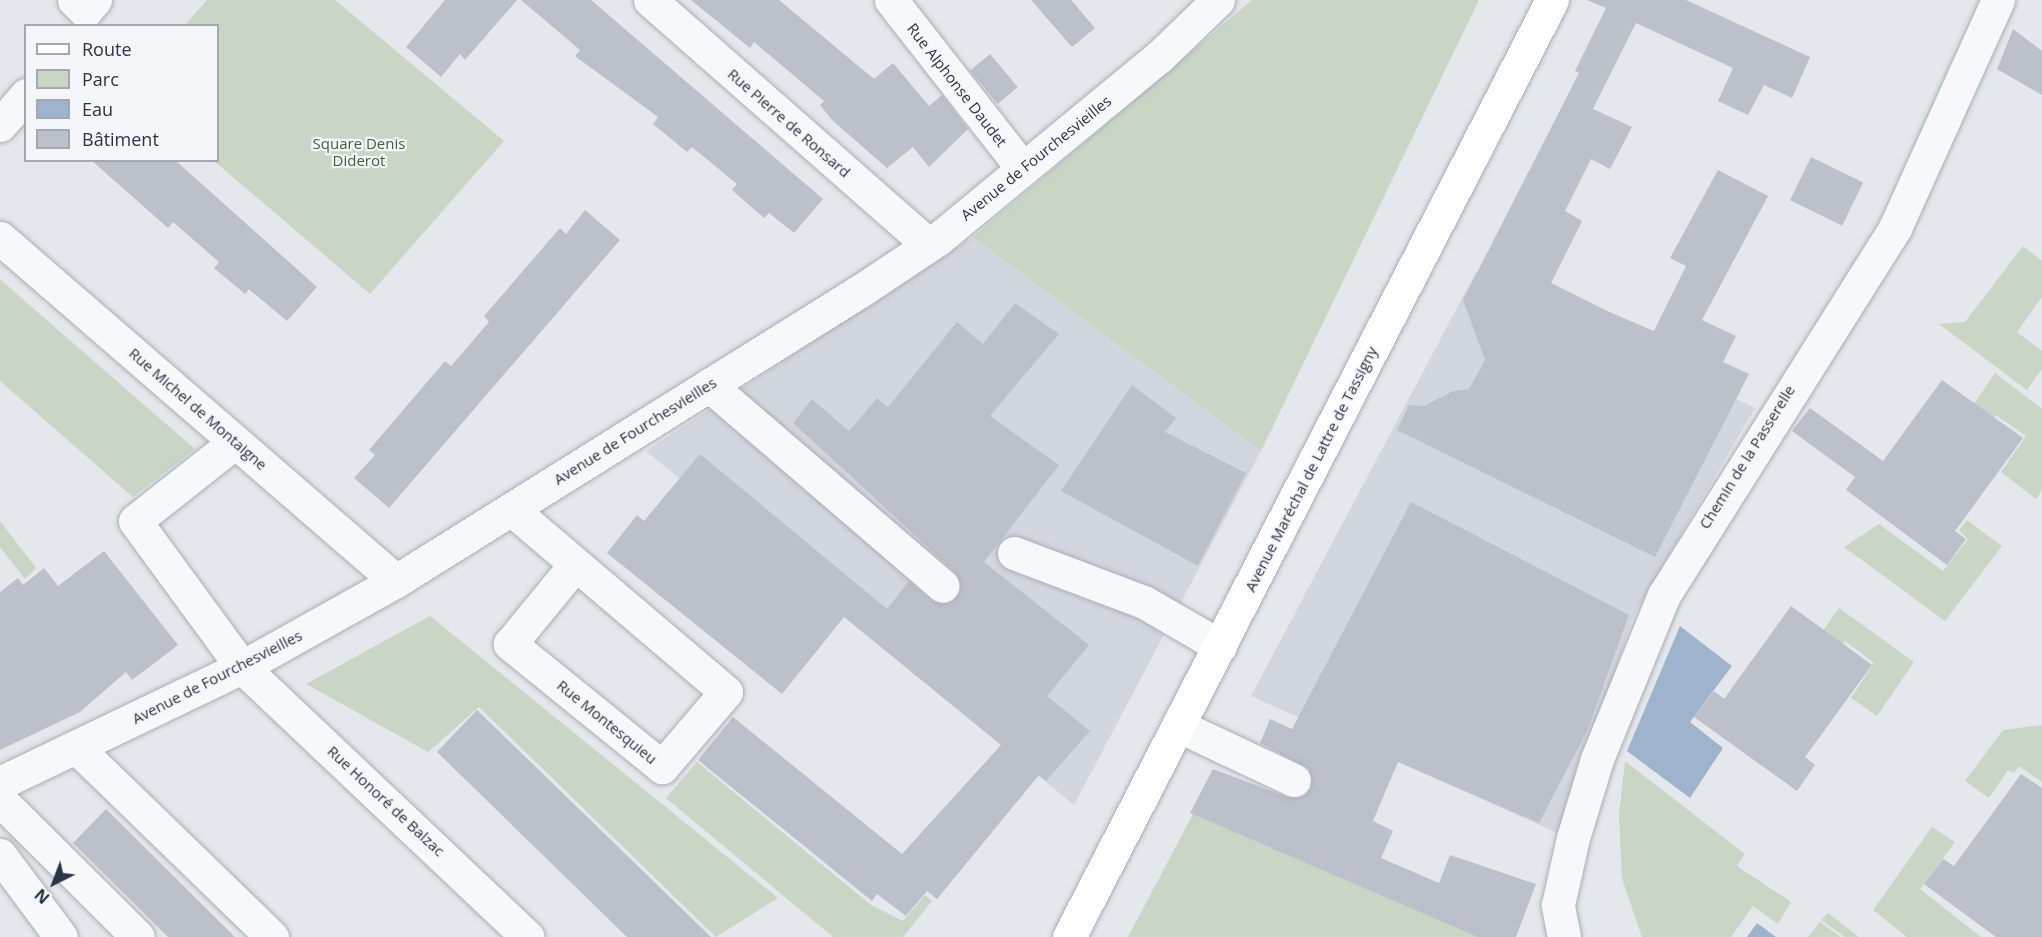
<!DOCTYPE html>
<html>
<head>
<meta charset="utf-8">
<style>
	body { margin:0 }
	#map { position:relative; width:2042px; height:937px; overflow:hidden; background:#e4e7ec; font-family:"Open Sans",sans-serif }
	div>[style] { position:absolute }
	.built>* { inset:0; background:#d2d6de }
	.green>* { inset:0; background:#c9d6c5 }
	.water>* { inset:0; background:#9fb4cc }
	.building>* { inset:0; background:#bbc0ca; transform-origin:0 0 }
	.roads { filter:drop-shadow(0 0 2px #a9aeb7) drop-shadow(0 0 2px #a9aeb7) }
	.minor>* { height:33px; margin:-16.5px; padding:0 16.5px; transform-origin:16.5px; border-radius:16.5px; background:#f7f8fa }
	.major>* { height:33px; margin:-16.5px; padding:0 16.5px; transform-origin:16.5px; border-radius:16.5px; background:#fff }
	span { translate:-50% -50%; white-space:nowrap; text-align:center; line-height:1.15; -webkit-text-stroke:4.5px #f4f6f9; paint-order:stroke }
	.street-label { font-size:15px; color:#2b3445 }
	.park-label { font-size:15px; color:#3f6138 }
	.legend { position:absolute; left:24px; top:24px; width:195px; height:138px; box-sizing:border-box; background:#f4f6f9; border:2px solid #a4a8b1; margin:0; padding:8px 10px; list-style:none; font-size:18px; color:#2b3445 }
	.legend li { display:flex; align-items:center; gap:12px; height:30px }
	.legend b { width:30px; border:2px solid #a4a8b1 }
	.north { position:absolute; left:24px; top:853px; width:60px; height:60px; -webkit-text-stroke:4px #f4f6f9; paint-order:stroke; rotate:222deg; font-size:16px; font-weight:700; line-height:24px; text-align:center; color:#2b3445 }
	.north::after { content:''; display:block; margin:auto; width:21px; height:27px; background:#2b3445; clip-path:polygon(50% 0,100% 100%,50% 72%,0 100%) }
</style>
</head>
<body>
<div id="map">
	<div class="built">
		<i style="clip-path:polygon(973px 237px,1261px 451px,1074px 805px,646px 451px)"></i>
		<i style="clip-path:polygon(1476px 272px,1755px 408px,1633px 617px,1562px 835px,1251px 696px)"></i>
	</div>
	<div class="green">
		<i style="clip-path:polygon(207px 0,335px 0,504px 141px,370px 294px,214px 161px,218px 26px,185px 25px)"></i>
		<i style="clip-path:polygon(1252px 0,1479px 0,1261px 451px,973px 237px)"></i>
		<i style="clip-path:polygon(2023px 246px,2042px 261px,2042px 297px,2017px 332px,2042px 351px,2042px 369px,2027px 390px,1939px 324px,1965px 322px)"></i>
		<i style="clip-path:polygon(0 279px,35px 310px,195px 449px,133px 497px,0 381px)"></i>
		<i style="clip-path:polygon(1995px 373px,2042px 409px,2042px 490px,2036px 499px,2001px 472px,2026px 436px,1996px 415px,1990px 422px,1971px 408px)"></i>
		<i style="clip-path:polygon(1967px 520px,2002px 546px,1945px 621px,1844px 547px,1879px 524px,1943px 571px,1968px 539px,1959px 530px)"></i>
		<i style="clip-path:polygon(0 521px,36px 568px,25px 579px,0 547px)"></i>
		<i style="clip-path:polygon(1839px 608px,1914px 662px,1877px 716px,1851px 698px,1874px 663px,1845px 641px,1839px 649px,1820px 635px)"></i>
		<i style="clip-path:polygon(430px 616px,778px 898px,716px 937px,479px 707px,428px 752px,306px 684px)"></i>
		<i style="clip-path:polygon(2042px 725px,2042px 782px,2019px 766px,2014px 773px,2008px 770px,1989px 798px,1965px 781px,2003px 730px)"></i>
		<i style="clip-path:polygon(1625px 761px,1745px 854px,1737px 866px,1791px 902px,1778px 924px,1753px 906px,1731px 937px,1642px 937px,1622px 879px,1619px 815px)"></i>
		<i style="clip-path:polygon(697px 762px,871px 905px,903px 921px,925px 895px,932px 901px,903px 937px,833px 937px,666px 798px)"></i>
		<i style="clip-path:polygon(1193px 814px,1480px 937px,1128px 937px)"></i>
		<i style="clip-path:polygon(1932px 827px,1955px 842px,1920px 889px,1981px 937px,1907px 937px,1873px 910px)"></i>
		<i style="clip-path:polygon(1828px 913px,1859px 937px,1845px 937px,1821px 920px)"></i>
		<i style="clip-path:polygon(1820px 922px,1841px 937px,1808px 937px)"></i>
	</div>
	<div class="water">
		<i style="clip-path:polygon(1680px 626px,1732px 666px,1690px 722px,1723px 748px,1690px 798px,1627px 751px)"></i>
		<i style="clip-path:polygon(1757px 923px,1776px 937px,1747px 937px)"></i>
	</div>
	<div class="building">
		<i style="clip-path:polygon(445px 0,517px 0,465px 60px,460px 54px,441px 77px,406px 47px)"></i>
		<i style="clip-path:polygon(521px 0,591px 0,823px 199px,794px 233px,769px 213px,764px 218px,732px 190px,737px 184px,692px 147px,687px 152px,653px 124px,658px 117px,575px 56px,580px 50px)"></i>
		<i style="clip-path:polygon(691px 0,779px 0,874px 79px,893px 63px,929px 106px,942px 95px,968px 129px,929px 167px,913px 147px,887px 168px,832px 120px,820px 105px,824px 101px,754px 42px,750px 48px)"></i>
		<i style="clip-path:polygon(1031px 0,1071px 0,1095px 28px,1072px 47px)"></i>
		<i style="clip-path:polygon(1587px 0,1686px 0,1810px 57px,1792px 98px,1764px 85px,1748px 115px,1718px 101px,1733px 68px,1636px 23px,1593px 109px,1632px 127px,1610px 169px,1591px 159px,1565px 211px,1582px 221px,1551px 283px,1607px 311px,1654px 331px,1686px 266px,1670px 258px,1718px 170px,1768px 196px,1702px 320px,1736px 336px,1723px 362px,1749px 374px,1655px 557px,1397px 430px,1409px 405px,1424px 406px,1453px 391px,1469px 389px,1485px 360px,1463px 300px,1579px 73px,1575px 71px,1606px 8px)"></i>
		<i style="clip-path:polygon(2013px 29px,2042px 51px,2042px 95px,1997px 69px)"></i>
		<i style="left:990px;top:54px;width:43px;height:26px;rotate:50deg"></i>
		<i style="left:1811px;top:157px;width:58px;height:48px;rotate:26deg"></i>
		<i style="clip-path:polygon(91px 160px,175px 160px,317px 287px,287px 321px,249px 289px,245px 294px,214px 268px,219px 262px,173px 222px,168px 228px)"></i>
		<i style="clip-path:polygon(585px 210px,620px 240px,389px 508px,354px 478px,375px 455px,369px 450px,445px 361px,451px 366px,489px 322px,484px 316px,560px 228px,566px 234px)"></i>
		<i style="clip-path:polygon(1015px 303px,1059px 334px,990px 416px,1059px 465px,984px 562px,1089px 645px,1047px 696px,1090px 731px,1046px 781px,1039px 775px,937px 899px,927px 891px,906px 916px,877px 894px,872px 901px,698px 760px,733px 717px,902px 854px,1001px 745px,844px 617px,782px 694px,607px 553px,637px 515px,644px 521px,700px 454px,887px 609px,909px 581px,931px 601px,950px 603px,961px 589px,955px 572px,793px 423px,812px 399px,849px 431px,877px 398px,888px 407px,957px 322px,983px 344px)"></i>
		<i style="clip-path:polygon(1942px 380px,2023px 438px,1955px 531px,1966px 539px,1947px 565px,1846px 490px,1855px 477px,1792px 431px,1810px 408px,1883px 461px)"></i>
		<i style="clip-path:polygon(1132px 385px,1176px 418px,1165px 432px,1246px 473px,1198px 566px,1061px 491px)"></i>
		<i style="clip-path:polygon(1411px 502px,1629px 615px,1587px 731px,1539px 823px,1398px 762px,1373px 821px,1393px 831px,1381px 858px,1439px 883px,1450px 855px,1536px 884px,1516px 937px,1478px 937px,1190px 813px,1213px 769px,1287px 797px,1304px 796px,1311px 788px,1309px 769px,1260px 743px,1270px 719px,1292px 729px)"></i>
		<i style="clip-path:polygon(104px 551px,178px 645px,132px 680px,126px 672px,80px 712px,0 750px,0 592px,18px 578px,23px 585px,44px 568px,58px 586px)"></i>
		<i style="clip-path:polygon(1791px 606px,1872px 665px,1805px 757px,1815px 765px,1797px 791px,1694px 717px,1714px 691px,1724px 699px)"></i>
		<i style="clip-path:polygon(477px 710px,711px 937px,627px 937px,437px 752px)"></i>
		<i style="clip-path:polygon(2021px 774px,2042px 788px,2042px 937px,1996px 937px,1924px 884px,1943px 859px,1954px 866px)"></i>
		<i style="clip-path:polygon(106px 809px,235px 937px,168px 937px,73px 843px)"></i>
	</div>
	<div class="roads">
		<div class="minor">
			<i style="left:74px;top:0;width:16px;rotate:45deg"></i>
			<i style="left:85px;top:11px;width:15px;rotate:-48deg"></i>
			<i style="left:650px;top:0;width:371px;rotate:41.3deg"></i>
			<i style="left:891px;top:0;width:214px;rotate:52deg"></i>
			<i style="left:0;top:125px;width:40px;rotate:-49deg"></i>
			<i style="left:0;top:238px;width:524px;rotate:40.9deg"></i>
			<i style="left:709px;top:385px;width:308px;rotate:40.7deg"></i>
			<i style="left:235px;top:442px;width:127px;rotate:141.7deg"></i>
			<i style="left:135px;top:521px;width:181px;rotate:53.8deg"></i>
			<i style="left:242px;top:667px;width:393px;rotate:43.4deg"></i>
			<i style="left:511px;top:509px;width:282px;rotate:40.4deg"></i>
			<i style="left:726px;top:692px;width:99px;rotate:130.5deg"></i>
			<i style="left:662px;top:767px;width:196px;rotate:-141deg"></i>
			<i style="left:510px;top:644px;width:99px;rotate:-50.7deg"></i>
			<i style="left:1014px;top:553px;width:139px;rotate:20.7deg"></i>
			<i style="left:1144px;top:602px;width:88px;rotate:30.1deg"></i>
			<i style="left:1179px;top:726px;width:127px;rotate:25.2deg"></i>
			<i style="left:76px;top:747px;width:273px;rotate:44.1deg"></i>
			<i style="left:0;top:783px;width:268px;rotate:-25.6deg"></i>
			<i style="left:242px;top:667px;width:176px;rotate:-29.2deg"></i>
			<i style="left:396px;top:581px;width:547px;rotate:-32.01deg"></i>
			<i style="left:860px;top:291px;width:94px;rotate:-33.7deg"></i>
			<i style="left:938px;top:239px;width:286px;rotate:-39.5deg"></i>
			<i style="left:1159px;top:57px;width:82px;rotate:-44deg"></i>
			<i style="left:0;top:800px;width:194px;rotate:44.8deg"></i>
			<i style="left:0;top:855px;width:102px;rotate:53.4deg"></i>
			<i style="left:1564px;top:937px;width:33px;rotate:-101deg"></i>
			<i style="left:1558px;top:905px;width:69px;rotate:-77.4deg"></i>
			<i style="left:1573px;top:838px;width:83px;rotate:-73.1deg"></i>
			<i style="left:1597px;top:759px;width:177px;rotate:-67.8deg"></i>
			<i style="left:1664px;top:595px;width:434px;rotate:-57.8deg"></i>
			<i style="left:1895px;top:228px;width:250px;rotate:-65.7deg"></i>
		</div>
		<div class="major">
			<i style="left:1069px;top:937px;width:1054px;rotate:-62.73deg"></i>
		</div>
	</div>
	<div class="street-label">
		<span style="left:957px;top:85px;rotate:52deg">Rue Alphonse Daudet</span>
		<span style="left:789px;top:123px;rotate:41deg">Rue Pierre de Ronsard</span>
		<span style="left:1036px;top:158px;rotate:-39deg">Avenue de Fourchesvieilles</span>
		<span style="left:198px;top:409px;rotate:41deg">Rue Michel de Montaigne</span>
		<span style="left:635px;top:431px;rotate:-32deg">Avenue de Fourchesvieilles</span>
		<span style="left:1747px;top:457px;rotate:-58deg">Chemin de la Passerelle</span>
		<span style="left:1311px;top:469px;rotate:-63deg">Avenue Maréchal de Lattre de Tassigny</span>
		<span style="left:217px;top:677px;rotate:-27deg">Avenue de Fourchesvieilles</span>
		<span style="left:607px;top:722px;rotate:39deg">Rue Montesquieu</span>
		<span style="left:386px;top:801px;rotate:43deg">Rue Honoré de Balzac</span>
	</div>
	<div class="park-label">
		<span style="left:359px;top:152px">Square Denis<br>Diderot</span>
	</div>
	<ul class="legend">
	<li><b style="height:8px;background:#fff"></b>Route</li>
	<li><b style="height:16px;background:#c9d6c5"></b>Parc</li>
	<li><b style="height:16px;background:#9fb4cc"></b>Eau</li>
	<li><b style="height:16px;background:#bbc0ca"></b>Bâtiment</li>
	</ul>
	<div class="north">N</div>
</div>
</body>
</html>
